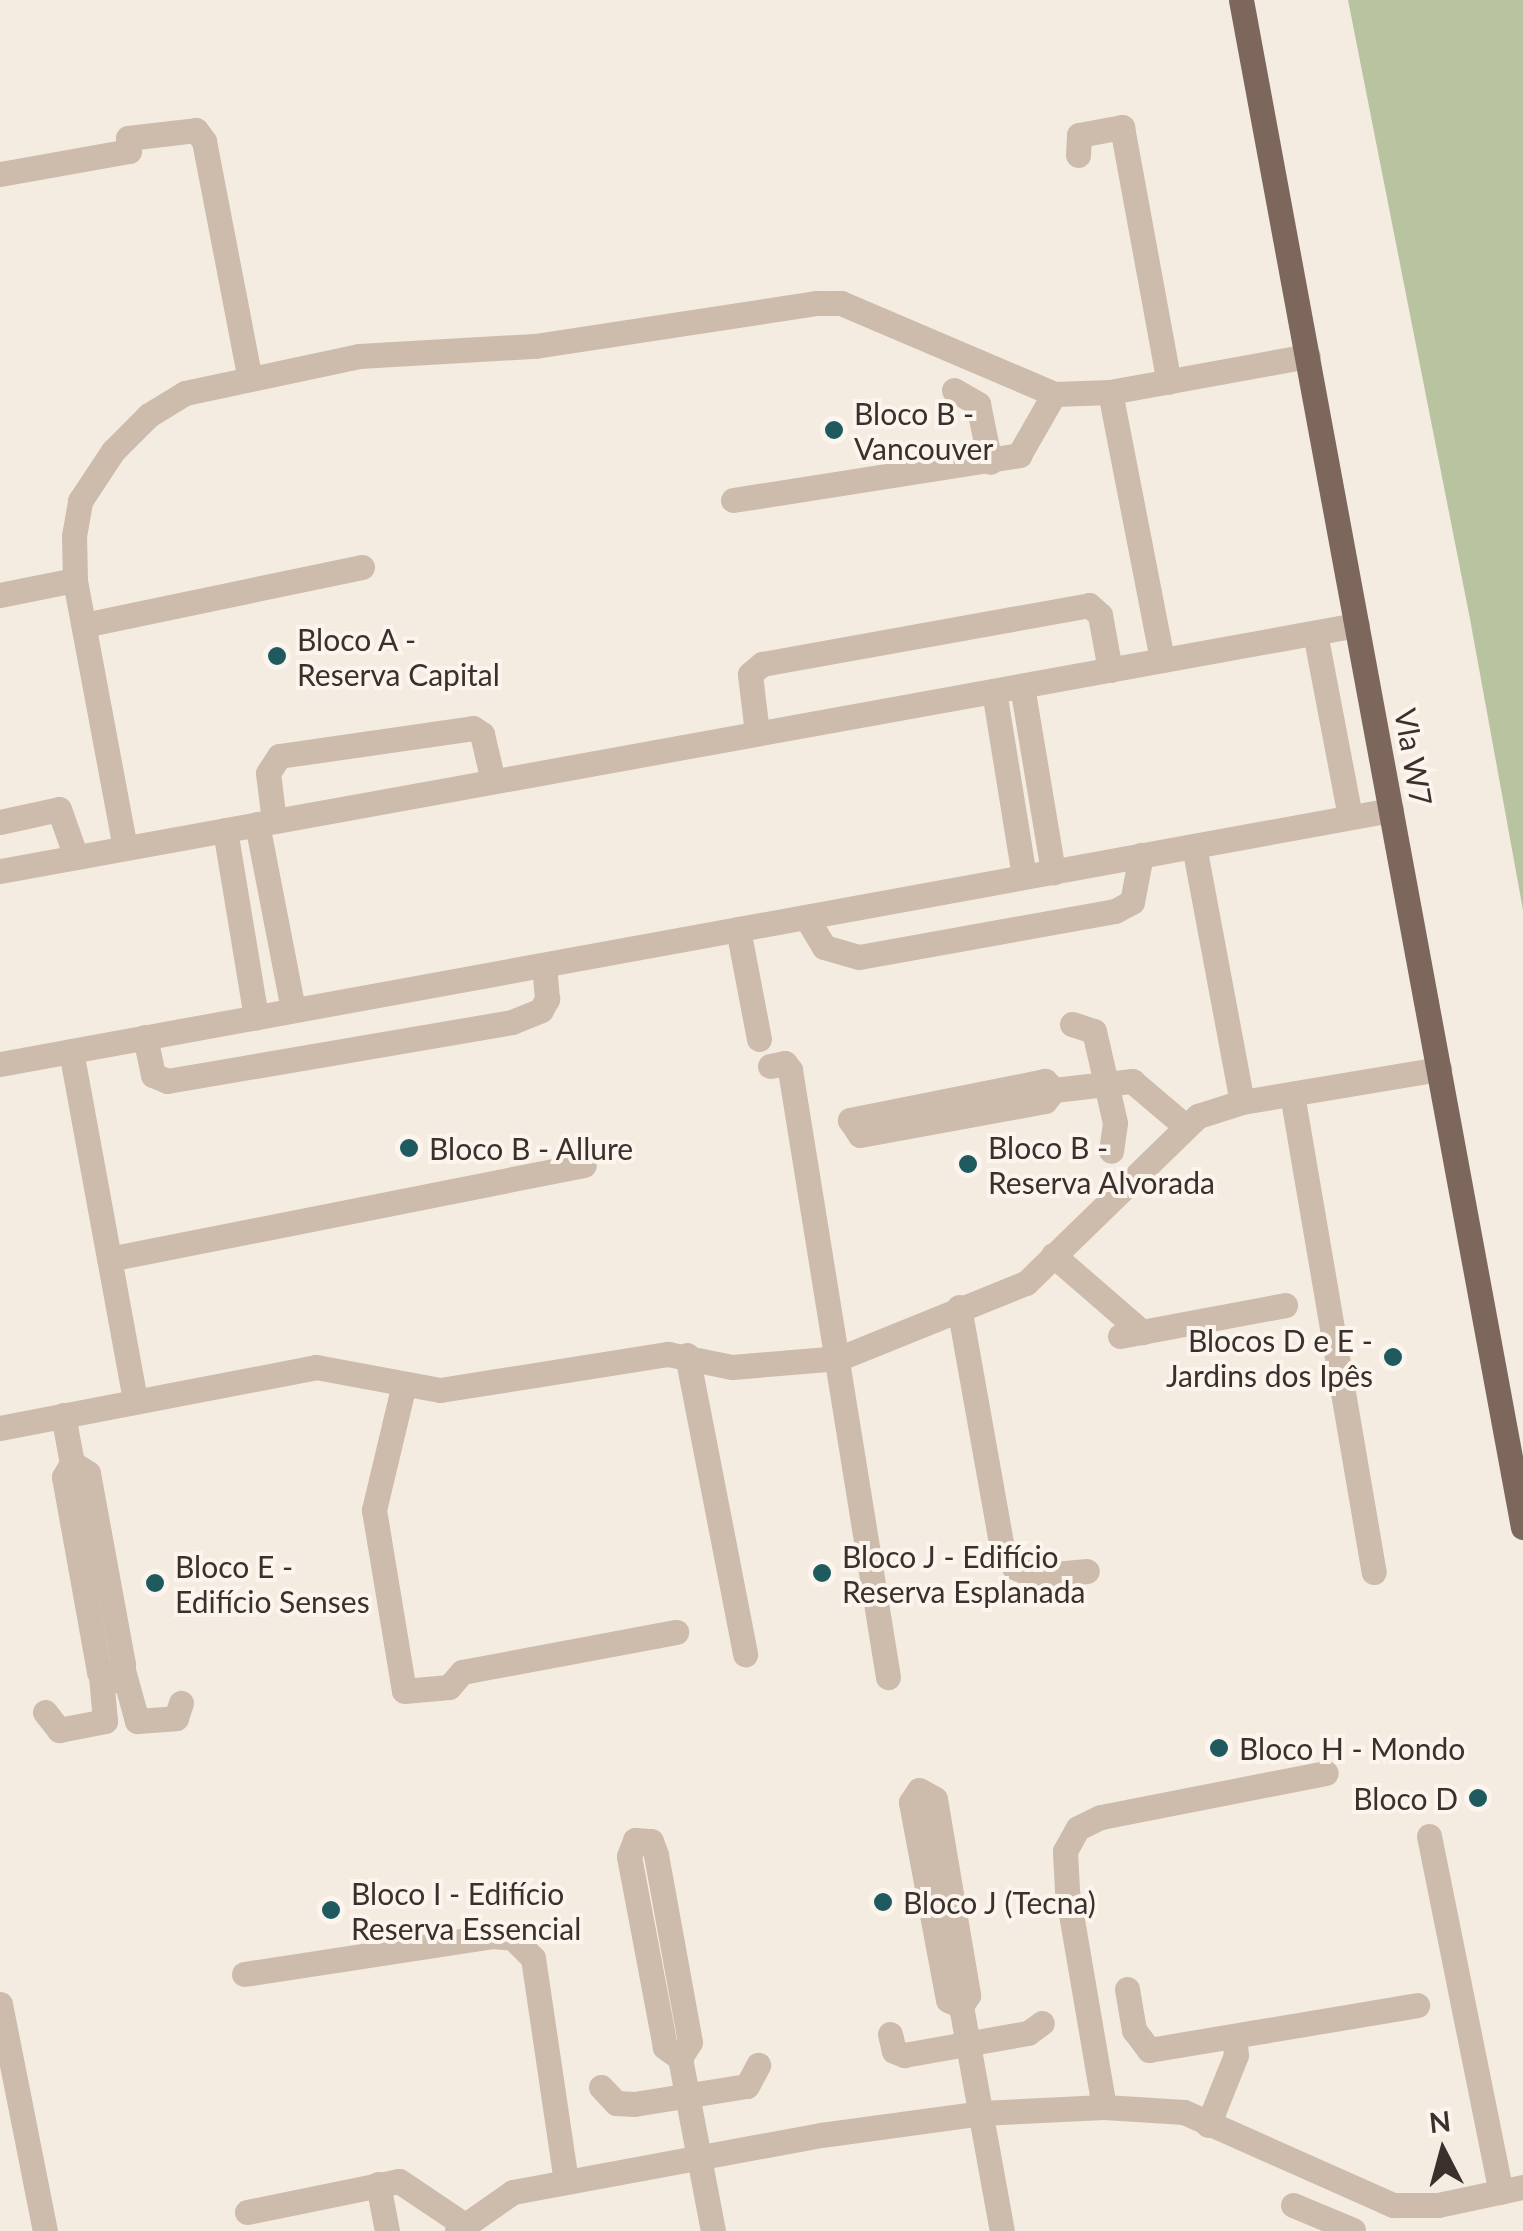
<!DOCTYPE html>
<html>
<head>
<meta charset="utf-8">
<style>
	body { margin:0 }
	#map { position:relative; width:1523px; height:2231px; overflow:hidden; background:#f4ebe1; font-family:Lato,sans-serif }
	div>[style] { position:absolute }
	.green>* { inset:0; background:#b8c4a0 }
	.minor>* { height:25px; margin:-12.5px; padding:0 12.5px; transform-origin:12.5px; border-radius:12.5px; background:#cdbbac }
	.major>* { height:25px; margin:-12.5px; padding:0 12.5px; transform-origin:12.5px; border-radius:12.5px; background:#7d675c }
	.dots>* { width:28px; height:28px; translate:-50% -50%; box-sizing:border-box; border:5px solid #fbf5ee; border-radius:50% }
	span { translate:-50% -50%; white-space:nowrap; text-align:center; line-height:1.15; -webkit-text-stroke:8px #fbf5ee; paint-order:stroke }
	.poi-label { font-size:30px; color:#3b302b }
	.left { translate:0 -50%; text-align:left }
	.right { translate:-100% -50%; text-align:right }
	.street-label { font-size:30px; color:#3b302b }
	.north { position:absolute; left:1393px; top:2101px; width:100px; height:100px; -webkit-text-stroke:8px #fbf5ee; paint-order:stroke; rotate:354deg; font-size:28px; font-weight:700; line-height:40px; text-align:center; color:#3b302b }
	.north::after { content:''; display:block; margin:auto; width:35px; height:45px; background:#3b302b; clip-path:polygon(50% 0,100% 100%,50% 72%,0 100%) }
</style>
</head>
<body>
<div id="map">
	<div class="green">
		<i style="clip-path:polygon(1348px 0,1523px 0,1523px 910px,1470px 619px)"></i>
	</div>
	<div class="minor">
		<i style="left:1078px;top:155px;width:20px;rotate:-87deg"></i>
		<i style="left:1079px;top:135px;width:44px;rotate:-10.5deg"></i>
		<i style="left:1122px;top:127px;width:259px;rotate:79.6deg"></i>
		<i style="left:0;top:174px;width:131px;rotate:-10.1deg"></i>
		<i style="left:129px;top:151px;width:13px;rotate:-94deg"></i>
		<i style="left:128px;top:138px;width:68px;rotate:-6.7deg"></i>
		<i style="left:196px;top:130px;width:14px;rotate:54deg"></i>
		<i style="left:204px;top:141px;width:242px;rotate:79.1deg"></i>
		<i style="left:954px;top:390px;width:28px;rotate:30deg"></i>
		<i style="left:978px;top:404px;width:59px;rotate:78.3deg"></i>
		<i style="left:1110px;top:392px;width:273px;rotate:79deg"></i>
		<i style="left:733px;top:500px;width:290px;rotate:-8.9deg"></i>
		<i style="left:1019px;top:455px;width:70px;rotate:-60.2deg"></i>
		<i style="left:0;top:595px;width:76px;rotate:-11.3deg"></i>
		<i style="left:84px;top:625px;width:284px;rotate:-11.8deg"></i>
		<i style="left:1315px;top:633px;width:187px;rotate:79.2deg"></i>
		<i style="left:1022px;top:686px;width:189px;rotate:80.5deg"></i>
		<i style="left:994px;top:691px;width:188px;rotate:80.8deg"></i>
		<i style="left:757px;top:733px;width:59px;rotate:-96.8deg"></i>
		<i style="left:750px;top:674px;width:16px;rotate:-40deg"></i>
		<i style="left:762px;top:664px;width:332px;rotate:-10.2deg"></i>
		<i style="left:1089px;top:605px;width:15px;rotate:42deg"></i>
		<i style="left:1100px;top:615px;width:56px;rotate:79.7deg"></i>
		<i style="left:274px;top:821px;width:48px;rotate:-97.1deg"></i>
		<i style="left:268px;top:773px;width:20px;rotate:-57deg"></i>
		<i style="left:279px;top:756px;width:196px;rotate:-8.2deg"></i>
		<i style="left:473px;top:728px;width:11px;rotate:34deg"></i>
		<i style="left:482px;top:734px;width:48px;rotate:76.8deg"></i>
		<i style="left:0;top:822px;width:60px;rotate:-12.4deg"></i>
		<i style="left:59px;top:809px;width:51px;rotate:70.5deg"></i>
		<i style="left:257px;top:824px;width:189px;rotate:79deg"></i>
		<i style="left:225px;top:830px;width:190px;rotate:80.6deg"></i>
		<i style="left:1194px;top:846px;width:260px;rotate:79.4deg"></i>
		<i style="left:125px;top:848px;width:273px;rotate:-100.6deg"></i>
		<i style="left:75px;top:580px;width:44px;rotate:-91.3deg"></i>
		<i style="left:74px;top:536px;width:36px;rotate:-80deg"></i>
		<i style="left:80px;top:501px;width:60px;rotate:-56.6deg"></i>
		<i style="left:113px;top:451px;width:51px;rotate:-45deg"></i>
		<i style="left:149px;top:415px;width:42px;rotate:-31.4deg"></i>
		<i style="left:185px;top:393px;width:178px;rotate:-12deg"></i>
		<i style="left:359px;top:356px;width:176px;rotate:-3.3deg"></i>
		<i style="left:535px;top:346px;width:284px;rotate:-8.7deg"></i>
		<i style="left:816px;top:303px;width:25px"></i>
		<i style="left:841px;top:303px;width:232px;rotate:23.1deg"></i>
		<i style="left:1054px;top:394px;width:56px;rotate:-2deg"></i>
		<i style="left:1110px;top:392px;width:201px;rotate:-10.3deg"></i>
		<i style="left:0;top:871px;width:1379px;rotate:-10.28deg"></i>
		<i style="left:806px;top:917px;width:35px;rotate:59deg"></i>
		<i style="left:824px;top:947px;width:36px;rotate:16deg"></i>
		<i style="left:859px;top:957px;width:260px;rotate:-10.2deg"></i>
		<i style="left:1115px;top:911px;width:19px;rotate:-28deg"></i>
		<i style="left:1132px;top:902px;width:48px;rotate:-79.2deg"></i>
		<i style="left:738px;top:929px;width:112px;rotate:79.2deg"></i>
		<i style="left:1072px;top:1024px;width:23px;rotate:18deg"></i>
		<i style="left:1094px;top:1031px;width:94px;rotate:77.1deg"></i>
		<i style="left:1115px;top:1123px;width:28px;rotate:98deg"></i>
		<i style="left:145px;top:1037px;width:39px;rotate:78deg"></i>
		<i style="left:153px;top:1075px;width:15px;rotate:23deg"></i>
		<i style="left:167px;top:1081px;width:350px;rotate:-9.7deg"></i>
		<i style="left:512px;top:1022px;width:31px;rotate:-22deg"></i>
		<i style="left:541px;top:1010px;width:13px;rotate:-61deg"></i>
		<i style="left:547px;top:999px;width:34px;rotate:-95deg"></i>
		<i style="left:71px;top:1051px;width:356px;rotate:79.6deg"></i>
		<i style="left:0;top:1064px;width:1414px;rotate:-10.35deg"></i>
		<i style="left:770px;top:1066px;width:15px;rotate:-11deg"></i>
		<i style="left:785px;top:1063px;width:9px;rotate:54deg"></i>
		<i style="left:790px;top:1070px;width:615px;rotate:80.83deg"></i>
		<i style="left:1054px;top:1090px;width:13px;rotate:-135deg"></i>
		<i style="left:1045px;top:1081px;width:199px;rotate:168.7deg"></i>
		<i style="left:850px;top:1120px;width:18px;rotate:56deg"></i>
		<i style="left:860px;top:1135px;width:188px;rotate:-10.4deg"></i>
		<i style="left:1045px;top:1101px;width:14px;rotate:-51deg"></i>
		<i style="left:1054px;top:1090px;width:79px;rotate:-6.6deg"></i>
		<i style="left:1132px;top:1081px;width:70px;rotate:40.3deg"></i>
		<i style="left:1292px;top:1094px;width:485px;rotate:80.3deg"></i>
		<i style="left:1053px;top:1255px;width:118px;rotate:40.9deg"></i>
		<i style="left:109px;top:1259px;width:484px;rotate:-11.2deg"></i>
		<i style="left:959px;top:1307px;width:245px;rotate:79.9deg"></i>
		<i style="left:1002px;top:1548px;width:22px;rotate:58deg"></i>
		<i style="left:1014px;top:1567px;width:22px;rotate:24deg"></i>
		<i style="left:1034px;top:1576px;width:53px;rotate:-5.4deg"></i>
		<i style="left:1120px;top:1336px;width:168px;rotate:-10.6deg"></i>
		<i style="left:687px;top:1355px;width:305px;rotate:79deg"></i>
		<i style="left:404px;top:1384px;width:130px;rotate:103.4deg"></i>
		<i style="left:374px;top:1510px;width:183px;rotate:80.6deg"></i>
		<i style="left:404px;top:1691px;width:45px;rotate:-5.1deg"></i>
		<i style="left:449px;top:1687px;width:20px;rotate:-49deg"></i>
		<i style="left:462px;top:1672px;width:218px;rotate:-10.6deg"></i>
		<i style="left:63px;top:1415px;width:49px;rotate:79.4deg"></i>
		<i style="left:72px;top:1463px;width:16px;rotate:120deg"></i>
		<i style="left:64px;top:1477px;width:198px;rotate:79.8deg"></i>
		<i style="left:99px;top:1672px;width:16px;rotate:30deg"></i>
		<i style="left:113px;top:1680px;width:19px;rotate:-58deg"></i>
		<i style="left:123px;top:1664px;width:194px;rotate:-100.4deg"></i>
		<i style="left:88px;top:1473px;width:19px;rotate:-148deg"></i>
		<i style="left:0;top:1428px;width:322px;rotate:-10.9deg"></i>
		<i style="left:316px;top:1367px;width:126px;rotate:10.5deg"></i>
		<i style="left:440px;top:1390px;width:231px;rotate:-9deg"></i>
		<i style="left:668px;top:1354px;width:65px;rotate:11.5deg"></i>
		<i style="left:732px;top:1367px;width:108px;rotate:-4.8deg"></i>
		<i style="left:840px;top:1358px;width:201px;rotate:-22deg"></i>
		<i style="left:1026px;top:1283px;width:240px;rotate:-44.2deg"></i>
		<i style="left:1198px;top:1116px;width:46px;rotate:-17.7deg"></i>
		<i style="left:1242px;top:1102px;width:200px;rotate:-9.5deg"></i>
		<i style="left:123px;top:1670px;width:53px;rotate:74.6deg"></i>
		<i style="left:137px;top:1721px;width:39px;rotate:-4deg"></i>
		<i style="left:176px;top:1718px;width:16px;rotate:-72deg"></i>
		<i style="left:45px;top:1712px;width:23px;rotate:52deg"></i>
		<i style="left:59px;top:1730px;width:47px;rotate:-11.1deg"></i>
		<i style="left:105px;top:1721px;width:45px;rotate:-95.1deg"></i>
		<i style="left:1429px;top:1836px;width:363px;rotate:78.6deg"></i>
		<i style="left:244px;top:1974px;width:251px;rotate:-8.7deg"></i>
		<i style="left:492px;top:1936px;width:21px;rotate:5deg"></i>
		<i style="left:513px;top:1938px;width:28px;rotate:45deg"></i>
		<i style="left:533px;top:1958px;width:226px;rotate:81.6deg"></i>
		<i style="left:1127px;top:1989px;width:42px;rotate:80.3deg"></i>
		<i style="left:1134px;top:2030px;width:25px;rotate:53deg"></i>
		<i style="left:1149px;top:2050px;width:272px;rotate:-9.5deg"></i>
		<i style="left:0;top:2004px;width:231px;rotate:78.8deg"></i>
		<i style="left:961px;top:2006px;width:14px;rotate:-155deg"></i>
		<i style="left:948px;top:2000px;width:201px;rotate:-100.6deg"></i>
		<i style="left:911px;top:1802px;width:14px;rotate:-56deg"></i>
		<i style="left:919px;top:1790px;width:18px;rotate:29deg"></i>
		<i style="left:935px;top:1799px;width:199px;rotate:80.4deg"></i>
		<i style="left:968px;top:1995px;width:13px;rotate:122deg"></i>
		<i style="left:961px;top:2006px;width:229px;rotate:79.7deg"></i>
		<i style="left:890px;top:2034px;width:17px;rotate:77deg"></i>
		<i style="left:894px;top:2051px;width:11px;rotate:22deg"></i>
		<i style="left:904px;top:2055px;width:126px;rotate:-10.1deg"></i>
		<i style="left:1028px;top:2033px;width:17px;rotate:-36deg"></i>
		<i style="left:680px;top:2058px;width:19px;rotate:-144deg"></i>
		<i style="left:665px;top:2047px;width:194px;rotate:-100.7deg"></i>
		<i style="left:629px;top:1856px;width:17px;rotate:-69deg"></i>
		<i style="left:635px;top:1840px;width:16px;rotate:4deg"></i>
		<i style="left:651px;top:1841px;width:15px;rotate:70deg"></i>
		<i style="left:656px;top:1855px;width:190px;rotate:79.7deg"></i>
		<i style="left:690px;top:2042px;width:19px;rotate:122deg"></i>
		<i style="left:680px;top:2058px;width:176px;rotate:79.2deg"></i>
		<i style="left:601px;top:2087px;width:22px;rotate:47deg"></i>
		<i style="left:616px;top:2103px;width:18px;rotate:3deg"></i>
		<i style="left:634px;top:2104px;width:114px;rotate:-9.1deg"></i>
		<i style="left:747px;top:2086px;width:24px;rotate:-62deg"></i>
		<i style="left:1104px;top:2107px;width:220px;rotate:-99.7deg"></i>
		<i style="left:1067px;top:1890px;width:39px;rotate:-93deg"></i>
		<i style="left:1065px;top:1851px;width:26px;rotate:-61deg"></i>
		<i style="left:1078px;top:1828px;width:25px;rotate:-26deg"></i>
		<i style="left:1101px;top:1817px;width:229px;rotate:-11.1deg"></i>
		<i style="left:1208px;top:2125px;width:75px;rotate:-68.2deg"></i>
		<i style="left:1236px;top:2055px;width:18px;rotate:-96deg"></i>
		<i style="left:378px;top:2184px;width:48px;rotate:79.2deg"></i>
		<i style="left:1293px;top:2205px;width:65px;rotate:22.6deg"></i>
		<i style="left:247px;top:2212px;width:155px;rotate:-11.5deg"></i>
		<i style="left:399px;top:2181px;width:77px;rotate:33.9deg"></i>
		<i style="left:457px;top:2231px;width:68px;rotate:-34.9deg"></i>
		<i style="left:513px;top:2192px;width:313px;rotate:-10.5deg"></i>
		<i style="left:821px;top:2135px;width:162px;rotate:-7.8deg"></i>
		<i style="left:981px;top:2113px;width:123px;rotate:-2.8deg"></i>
		<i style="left:1104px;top:2107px;width:80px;rotate:3.6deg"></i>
		<i style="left:1184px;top:2112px;width:229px;rotate:24deg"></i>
		<i style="left:1393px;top:2205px;width:45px"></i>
		<i style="left:1438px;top:2205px;width:87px;rotate:-12deg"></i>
	</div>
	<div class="major">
		<i style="left:1241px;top:0;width:1553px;rotate:79.54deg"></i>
	</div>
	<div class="dots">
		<i style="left:834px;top:430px;background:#1f5a5e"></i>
		<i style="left:277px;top:656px;background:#1f5a5e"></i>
		<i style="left:409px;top:1148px;background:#1f5a5e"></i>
		<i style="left:968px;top:1164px;background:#1f5a5e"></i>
		<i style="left:1393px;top:1357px;background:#1f5a5e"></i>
		<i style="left:822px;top:1573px;background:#1f5a5e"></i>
		<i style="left:155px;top:1583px;background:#1f5a5e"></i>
		<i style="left:1219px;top:1748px;background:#1f5a5e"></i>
		<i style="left:1478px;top:1798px;background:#1f5a5e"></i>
		<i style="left:883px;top:1902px;background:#1f5a5e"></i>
		<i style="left:331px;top:1910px;background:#1f5a5e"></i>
	</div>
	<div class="poi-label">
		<span class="left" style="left:854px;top:430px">Bloco B -<br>Vancouver</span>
		<span class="left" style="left:297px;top:656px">Bloco A -<br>Reserva Capital</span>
		<span class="left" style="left:988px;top:1164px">Bloco B -<br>Reserva Alvorada</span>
		<span class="left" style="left:429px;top:1148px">Bloco B - Allure</span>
		<span class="right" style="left:1373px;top:1357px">Blocos D e E -<br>Jardins dos Ipês</span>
		<span class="left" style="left:842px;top:1573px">Bloco J - Edifício<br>Reserva Esplanada</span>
		<span class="left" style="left:175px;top:1583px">Bloco E -<br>Edifício Senses</span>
		<span class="left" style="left:1239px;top:1748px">Bloco H - Mondo</span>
		<span class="right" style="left:1458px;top:1798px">Bloco D</span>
		<span class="left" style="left:351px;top:1910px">Bloco I - Edifício<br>Reserva Essencial</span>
		<span class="left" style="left:903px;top:1902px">Bloco J (Tecna)</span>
	</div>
	<div class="street-label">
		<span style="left:1414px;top:757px;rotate:80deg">Vla W7</span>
	</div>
	<div class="north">N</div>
</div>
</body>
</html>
